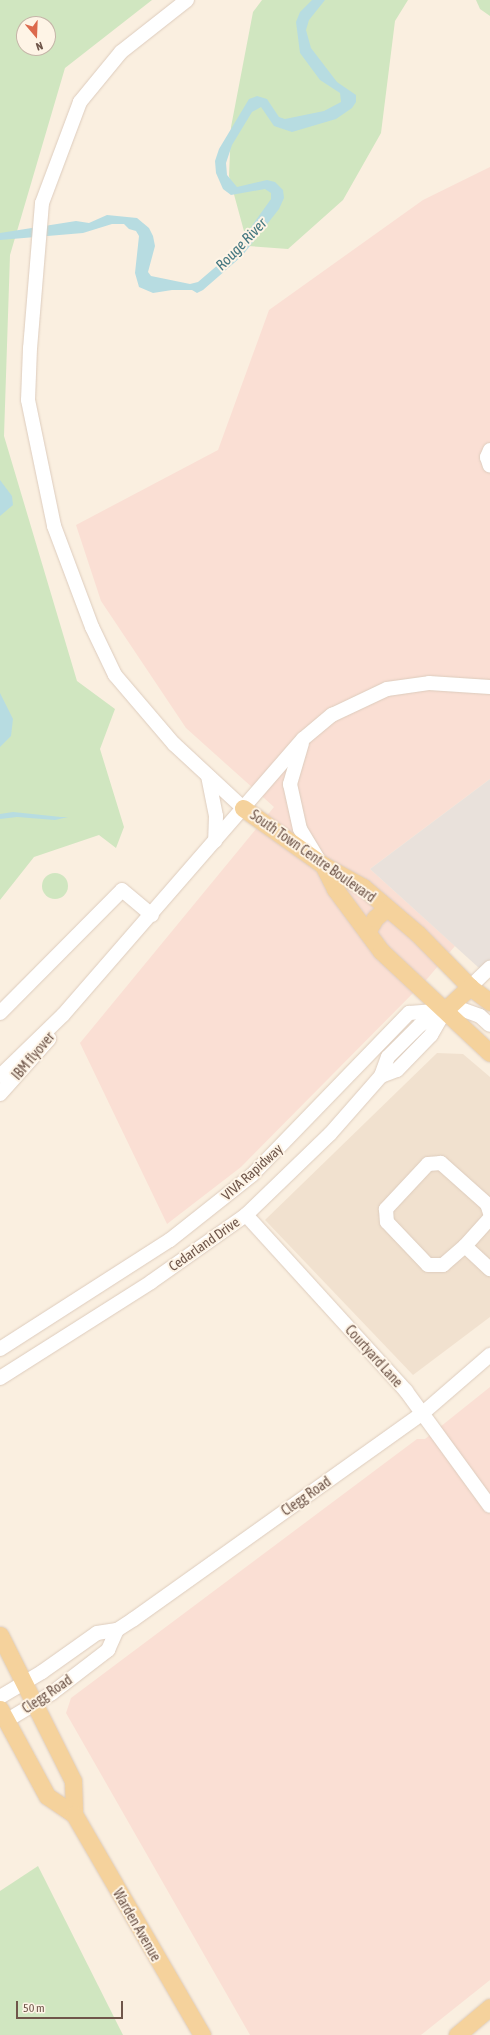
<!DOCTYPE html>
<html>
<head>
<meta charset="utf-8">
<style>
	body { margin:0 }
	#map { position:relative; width:490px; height:2035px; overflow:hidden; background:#faefe0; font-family:"Asap Condensed",sans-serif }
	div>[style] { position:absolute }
	.residential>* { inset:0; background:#f1e1cf }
	.commercial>* { inset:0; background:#fadfd4 }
	.industrial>* { inset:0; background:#e9e1db }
	.green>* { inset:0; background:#d0e6c0 }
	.round { border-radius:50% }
	.water>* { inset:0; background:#b7dce1 }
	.roads { filter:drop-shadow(0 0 1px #ddccbd) drop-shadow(0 0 1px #ddccbd) }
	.minor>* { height:14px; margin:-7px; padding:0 7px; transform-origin:7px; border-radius:7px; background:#fff }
	.major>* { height:17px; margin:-8.5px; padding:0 8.5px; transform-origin:8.5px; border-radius:8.5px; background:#f5d29c }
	span { translate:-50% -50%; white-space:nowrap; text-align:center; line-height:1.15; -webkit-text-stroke:4px #fef4e6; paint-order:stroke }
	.street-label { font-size:14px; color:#6f564a }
	.water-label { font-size:15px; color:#457881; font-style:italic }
	.north { position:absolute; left:16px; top:16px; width:40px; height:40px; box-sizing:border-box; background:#fef4e6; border:1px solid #c5b5a8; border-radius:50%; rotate:161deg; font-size:11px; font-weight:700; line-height:16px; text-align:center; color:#6f564a }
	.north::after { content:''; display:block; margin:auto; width:14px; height:18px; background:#dc6a4d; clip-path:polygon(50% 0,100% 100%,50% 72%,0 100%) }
	.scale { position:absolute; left:16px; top:2001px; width:107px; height:18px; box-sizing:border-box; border:2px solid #6f564a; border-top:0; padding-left:5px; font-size:12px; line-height:14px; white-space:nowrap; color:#6f564a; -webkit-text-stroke:3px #fef4e6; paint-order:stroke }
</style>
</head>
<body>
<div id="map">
	<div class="residential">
		<i style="clip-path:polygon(437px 1053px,463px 1054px,490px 1077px,490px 1317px,413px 1375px,265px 1220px)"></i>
	</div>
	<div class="commercial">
		<i style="clip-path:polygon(490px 167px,490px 779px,370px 869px,455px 946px,427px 979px,241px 1167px,167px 1224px,80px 1043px,274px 807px,186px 728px,101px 601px,76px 525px,218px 450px,269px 310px,423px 200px)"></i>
		<i style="clip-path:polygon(490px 1387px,490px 1980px,421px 2035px,250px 2035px,66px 1713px,71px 1698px,417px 1439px,425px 1439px)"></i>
	</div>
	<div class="industrial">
		<i style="clip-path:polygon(490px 779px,490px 978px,370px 869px)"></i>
	</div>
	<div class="green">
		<i style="clip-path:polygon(evenodd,0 0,152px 0,65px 68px,10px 255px,4px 436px,77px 681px,115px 709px,100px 749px,124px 827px,116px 848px,99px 835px,34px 857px,0 900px,0 0,24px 24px,48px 24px,48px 48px,24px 48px,24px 24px)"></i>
		<i style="clip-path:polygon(262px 0,408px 0,395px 21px,381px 133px,343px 200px,288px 249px,248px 246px,229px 176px,231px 127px,253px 12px)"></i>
		<i style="clip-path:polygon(476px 0,490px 0,490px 16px,480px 9px)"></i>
		<i class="round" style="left:42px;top:873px;width:26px;height:26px"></i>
		<i style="clip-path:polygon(38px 1866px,123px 2035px,0 2035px,0 1891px)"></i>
	</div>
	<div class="water">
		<i style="clip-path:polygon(312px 0,325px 0,309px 20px,306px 30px,311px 48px,337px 82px,356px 95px,356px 102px,352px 108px,336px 119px,292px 132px,274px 126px,261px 107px,252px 112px,232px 145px,226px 163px,227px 175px,237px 187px,267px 180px,275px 182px,283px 190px,284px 198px,279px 209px,242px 256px,203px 290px,197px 293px,192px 290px,172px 290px,153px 293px,139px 287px,135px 273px,139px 236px,136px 231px,129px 229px,124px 224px,112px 224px,83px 233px,0 240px,0 233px,76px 221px,89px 223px,107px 215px,137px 218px,149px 228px,153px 236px,155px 246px,148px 272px,151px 276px,190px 284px,198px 282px,233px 252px,271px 199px,271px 193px,265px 189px,231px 195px,223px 189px,216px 173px,215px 161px,219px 149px,249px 99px,257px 96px,267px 99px,279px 117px,285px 119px,324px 111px,341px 102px,340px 93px,320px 80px,300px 53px,296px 22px,300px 12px)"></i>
		<i style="clip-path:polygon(0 480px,12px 496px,13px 505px,0 516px)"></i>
		<i style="clip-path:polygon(0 693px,13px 719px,11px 736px,0 747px)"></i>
		<i style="clip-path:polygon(13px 812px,61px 817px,68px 817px,55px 820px,17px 817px,0 819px,0 814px)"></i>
	</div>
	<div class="roads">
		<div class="minor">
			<i style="left:187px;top:0;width:84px;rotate:141.8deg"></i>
			<i style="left:121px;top:52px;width:65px;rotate:129.4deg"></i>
			<i style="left:80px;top:102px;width:108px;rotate:110.6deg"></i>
			<i style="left:42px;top:203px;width:145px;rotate:94.7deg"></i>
			<i style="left:30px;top:348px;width:52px;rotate:92.2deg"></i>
			<i style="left:28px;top:400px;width:129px;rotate:78.3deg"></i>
			<i style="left:54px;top:526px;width:108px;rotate:69.4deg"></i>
			<i style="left:92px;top:627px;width:53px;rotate:64.4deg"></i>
			<i style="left:115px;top:675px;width:91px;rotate:49.5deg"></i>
			<i style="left:174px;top:744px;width:94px;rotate:42.8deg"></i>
			<i style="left:490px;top:450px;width:8px;rotate:113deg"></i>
			<i style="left:487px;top:457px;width:9px;rotate:72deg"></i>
			<i style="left:302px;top:743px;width:43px;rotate:106.3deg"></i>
			<i style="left:290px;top:784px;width:46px;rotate:77.5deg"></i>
			<i style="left:300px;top:829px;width:39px;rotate:59deg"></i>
			<i style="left:208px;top:776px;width:41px;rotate:78.7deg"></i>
			<i style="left:216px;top:816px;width:25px;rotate:92deg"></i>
			<i style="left:470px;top:987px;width:28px;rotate:-44deg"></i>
			<i style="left:0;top:1013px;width:173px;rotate:-45.2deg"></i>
			<i style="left:122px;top:890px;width:39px;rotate:40deg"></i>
			<i style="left:0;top:1076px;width:88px;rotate:-44.1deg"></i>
			<i style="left:63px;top:1015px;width:366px;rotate:-49deg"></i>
			<i style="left:303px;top:739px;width:38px;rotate:-40deg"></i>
			<i style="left:332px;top:715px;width:61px;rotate:-25.3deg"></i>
			<i style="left:387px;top:689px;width:42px;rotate:-8.1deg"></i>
			<i style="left:429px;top:683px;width:61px;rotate:3.8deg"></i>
			<i style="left:381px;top:1076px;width:17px;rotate:-21deg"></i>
			<i style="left:397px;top:1070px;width:49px;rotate:-45.8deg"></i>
			<i style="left:431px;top:1035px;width:28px;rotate:-60deg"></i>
			<i style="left:0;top:1094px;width:74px;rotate:-48.3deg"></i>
			<i style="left:490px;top:1213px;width:9px;rotate:-108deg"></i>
			<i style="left:487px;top:1204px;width:62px;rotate:-138.3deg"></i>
			<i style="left:441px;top:1163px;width:13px;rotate:176deg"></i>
			<i style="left:428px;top:1164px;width:62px;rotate:133deg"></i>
			<i style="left:386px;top:1209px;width:13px;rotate:86deg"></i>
			<i style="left:387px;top:1222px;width:59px;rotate:46.4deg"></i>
			<i style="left:428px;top:1265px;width:15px"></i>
			<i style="left:443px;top:1265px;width:29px;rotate:-41deg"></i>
			<i style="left:465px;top:1246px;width:38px;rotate:-48deg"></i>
			<i style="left:246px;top:1215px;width:238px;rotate:47.7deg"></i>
			<i style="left:406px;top:1391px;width:142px;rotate:53.9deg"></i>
			<i style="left:465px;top:1246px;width:34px;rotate:43deg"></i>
			<i style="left:0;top:1349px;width:202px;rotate:-32.7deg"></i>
			<i style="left:170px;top:1240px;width:105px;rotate:-38.4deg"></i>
			<i style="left:252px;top:1175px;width:226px;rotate:-45.9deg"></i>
			<i style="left:409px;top:1013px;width:52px;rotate:-4.4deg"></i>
			<i style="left:461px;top:1009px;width:20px;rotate:20deg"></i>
			<i style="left:480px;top:1016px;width:13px;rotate:42deg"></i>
			<i style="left:0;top:1378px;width:179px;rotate:-32.4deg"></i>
			<i style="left:151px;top:1282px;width:116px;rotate:-35.2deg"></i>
			<i style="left:246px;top:1215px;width:117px;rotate:-44deg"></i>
			<i style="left:330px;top:1134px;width:77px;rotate:-48.7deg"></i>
			<i style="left:381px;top:1076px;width:20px;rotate:-70deg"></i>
			<i style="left:388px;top:1057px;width:45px;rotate:-45deg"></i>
			<i style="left:420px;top:1025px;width:26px;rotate:-31deg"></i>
			<i style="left:0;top:1697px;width:49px;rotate:-30.8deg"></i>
			<i style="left:42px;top:1672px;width:67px;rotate:-35.3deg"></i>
			<i style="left:97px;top:1633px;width:20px;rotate:-9deg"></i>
			<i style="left:117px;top:1630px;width:20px;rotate:-33deg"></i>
			<i style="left:134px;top:1619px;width:355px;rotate:-35.5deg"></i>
			<i style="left:423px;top:1413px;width:89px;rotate:-40.9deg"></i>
			<i style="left:6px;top:1721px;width:54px;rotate:-31.3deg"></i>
			<i style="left:52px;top:1693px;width:71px;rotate:-37.5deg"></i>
			<i style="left:108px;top:1650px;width:22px;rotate:-66deg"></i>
		</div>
		<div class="major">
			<i style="left:243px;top:808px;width:98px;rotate:35.5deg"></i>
			<i style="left:323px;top:865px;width:46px;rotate:28.8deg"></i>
			<i style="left:363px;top:887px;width:72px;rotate:40.5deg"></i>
			<i style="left:418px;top:934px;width:74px;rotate:45.5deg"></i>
			<i style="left:470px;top:987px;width:25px;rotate:37deg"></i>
			<i style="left:323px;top:865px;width:27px;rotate:63deg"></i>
			<i style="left:335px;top:889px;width:77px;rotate:53.4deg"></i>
			<i style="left:381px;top:951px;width:149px;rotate:43.1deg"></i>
			<i style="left:367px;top:932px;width:16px;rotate:-60deg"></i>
			<i style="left:375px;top:918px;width:16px;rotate:-40deg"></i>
			<i style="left:446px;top:1009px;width:33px;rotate:-43deg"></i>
			<i style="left:0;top:1635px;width:163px;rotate:63.4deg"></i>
			<i style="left:73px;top:1781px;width:33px;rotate:88deg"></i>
			<i style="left:0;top:1709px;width:99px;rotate:61.6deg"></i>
			<i style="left:47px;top:1796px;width:32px;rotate:34deg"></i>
			<i style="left:74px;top:1814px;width:255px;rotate:59.9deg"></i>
			<i style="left:457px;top:2035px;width:43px;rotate:-40.3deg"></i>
		</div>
	</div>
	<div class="street-label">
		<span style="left:313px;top:856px;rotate:35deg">South Town Centre Boulevard</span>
		<span style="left:33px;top:1056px;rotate:-50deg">IBM flyover</span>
		<span style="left:252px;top:1172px;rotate:-42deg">VIVA Rapidway</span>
		<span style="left:204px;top:1244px;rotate:-35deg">Cedarland Drive</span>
		<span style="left:374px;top:1356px;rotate:48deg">Courtyard Lane</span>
		<span style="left:306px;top:1496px;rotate:-35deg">Clegg Road</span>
		<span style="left:47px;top:1694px;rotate:-34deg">Clegg Road</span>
		<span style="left:137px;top:1925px;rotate:60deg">Warden Avenue</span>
	</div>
	<div class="water-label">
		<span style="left:241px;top:244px;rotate:-46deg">Rouge River</span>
	</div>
	<div class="north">N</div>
	<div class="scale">50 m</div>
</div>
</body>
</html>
